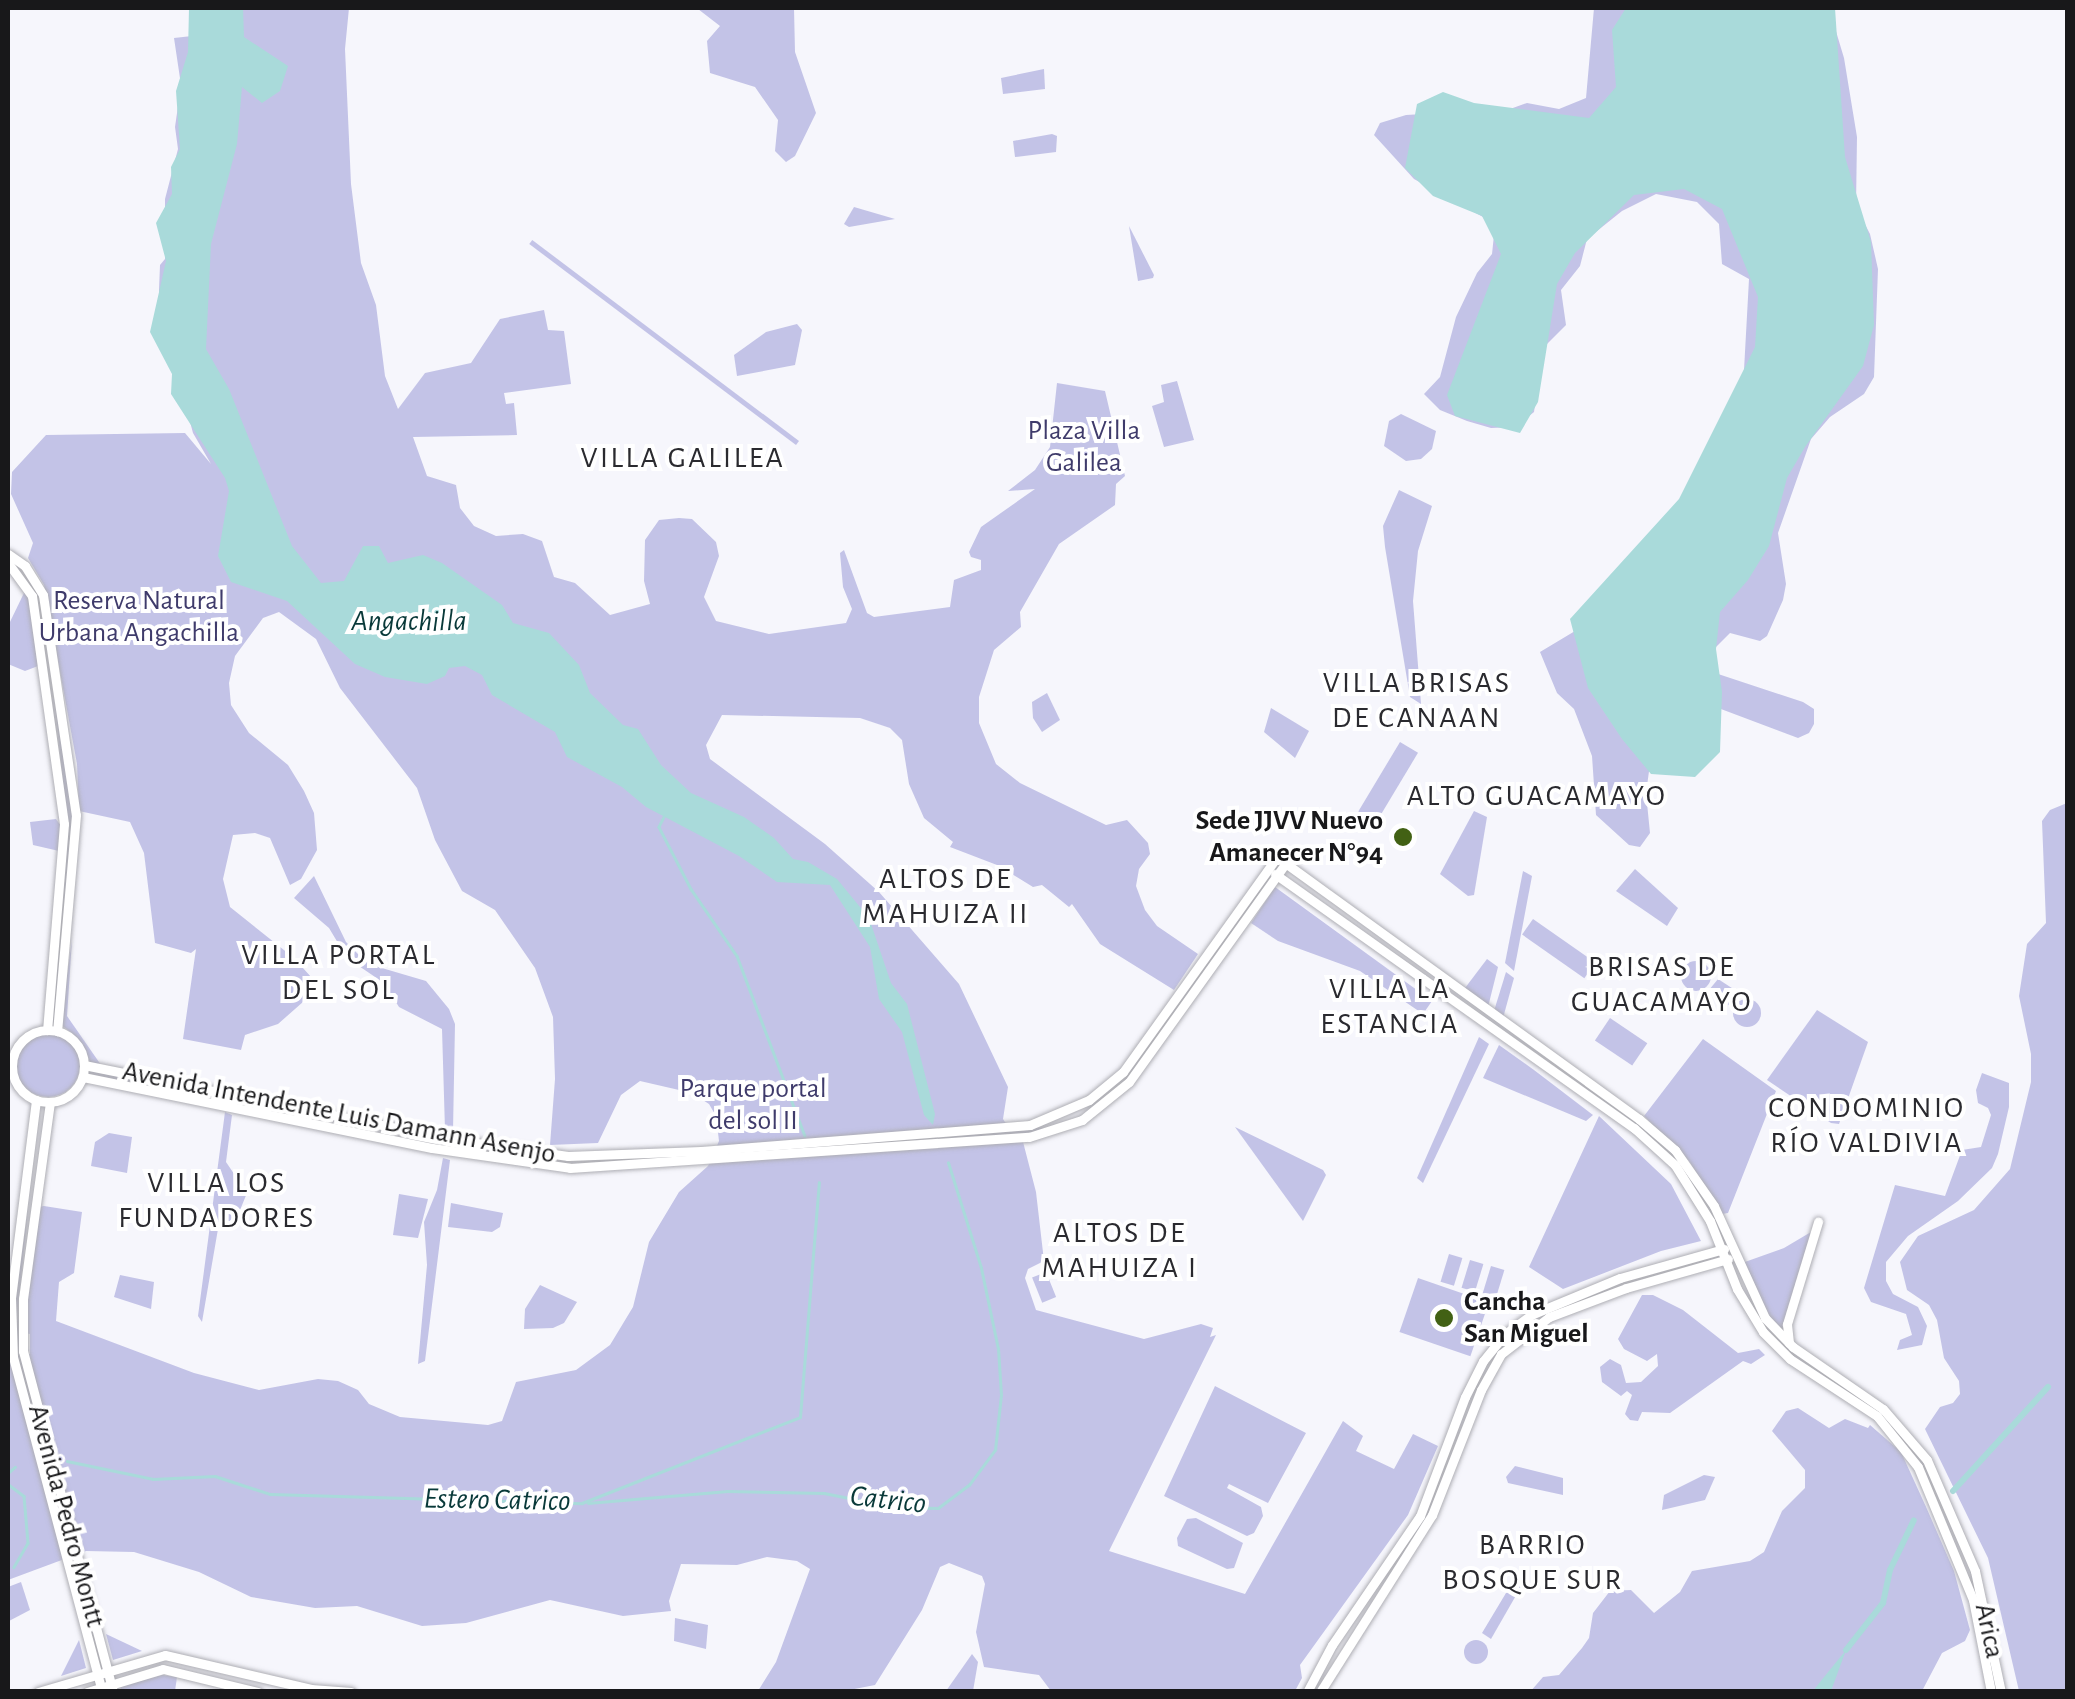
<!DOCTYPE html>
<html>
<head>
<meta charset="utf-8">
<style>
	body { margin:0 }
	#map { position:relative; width:2075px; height:1699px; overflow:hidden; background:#f6f6fc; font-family:"Alegreya Sans",sans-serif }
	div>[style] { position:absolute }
	.green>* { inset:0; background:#c3c3e7; transform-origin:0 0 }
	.round { border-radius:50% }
	.water>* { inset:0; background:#a9dada }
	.stream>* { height:2.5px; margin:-1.25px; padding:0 1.25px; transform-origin:1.25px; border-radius:1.25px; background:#a9dada }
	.canal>* { height:6px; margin:-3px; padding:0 3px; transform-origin:3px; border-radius:3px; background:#a9dada }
	.roads { filter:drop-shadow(0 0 2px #aeaeb4) drop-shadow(0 0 2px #aeaeb4) }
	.secondary>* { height:9px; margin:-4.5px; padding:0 4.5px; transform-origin:4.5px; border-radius:4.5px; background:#fff }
	.secondary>.ring { margin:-4.5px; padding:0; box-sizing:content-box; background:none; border:9px solid #fff; border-radius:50% }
	.dots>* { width:28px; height:28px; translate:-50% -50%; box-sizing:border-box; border:5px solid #fff; border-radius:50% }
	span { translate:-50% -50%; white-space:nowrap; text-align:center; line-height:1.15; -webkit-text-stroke:8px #fff; paint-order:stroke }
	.park-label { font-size:28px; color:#3f3b6b }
	.poi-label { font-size:28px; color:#18181a; font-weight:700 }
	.right { translate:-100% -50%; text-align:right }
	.left { translate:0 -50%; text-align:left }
	.street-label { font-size:28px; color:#18181a }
	.neighbourhood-label { font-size:30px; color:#2a2a2f; letter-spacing:2.5px }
	.water-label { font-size:30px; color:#093939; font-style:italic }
	.frame { position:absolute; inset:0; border:10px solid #18181a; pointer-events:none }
</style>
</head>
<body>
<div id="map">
	<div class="green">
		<i style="clip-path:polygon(195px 8px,349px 8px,345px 49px,351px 184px,361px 263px,376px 305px,385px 376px,398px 409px,425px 373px,471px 363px,500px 319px,544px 310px,548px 330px,564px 331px,571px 384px,504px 393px,506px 404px,514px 403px,517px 435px,413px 437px,427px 476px,456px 485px,460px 508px,474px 526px,496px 536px,523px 534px,542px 541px,554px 577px,575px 583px,610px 615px,650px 604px,644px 581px,645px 540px,659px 520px,679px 518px,692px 519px,716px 542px,719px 556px,704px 597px,716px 621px,769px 634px,846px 623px,852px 609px,843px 587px,840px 553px,844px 550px,867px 613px,874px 617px,950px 607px,954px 580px,981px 570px,981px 560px,971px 557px,969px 552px,981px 527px,1035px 489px,1008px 491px,1035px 470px,1050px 447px,1057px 383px,1105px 391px,1125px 476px,1116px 484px,1115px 505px,1059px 544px,1020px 612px,1021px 627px,994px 650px,979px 697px,979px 723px,996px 764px,1020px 783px,1106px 825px,1127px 820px,1148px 843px,1150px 854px,1139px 869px,1136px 886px,1145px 910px,1157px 926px,1198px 954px,1174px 990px,1100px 944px,1072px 904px,1069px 907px,1042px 885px,1033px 887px,997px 865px,950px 847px,953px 842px,924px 818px,909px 784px,902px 740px,890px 728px,860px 718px,722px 715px,706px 745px,710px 759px,825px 844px,879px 892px,959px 984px,1008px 1087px,1003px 1119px,1008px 1127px,1044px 1128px,1071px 1121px,1022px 1138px,1036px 1192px,1044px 1261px,1028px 1269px,1025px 1278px,1036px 1310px,1144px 1339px,1201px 1324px,1213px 1328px,1210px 1337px,1216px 1335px,1109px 1551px,1245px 1594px,1343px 1421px,1363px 1436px,1356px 1451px,1394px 1469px,1413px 1434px,1438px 1446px,1408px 1515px,1300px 1665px,1302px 1678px,1295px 1691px,1051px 1691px,1039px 1675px,984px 1667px,976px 1632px,985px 1584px,982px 1576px,949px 1563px,940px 1567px,922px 1610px,875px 1685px,839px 1692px,758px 1691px,776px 1662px,810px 1569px,797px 1561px,767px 1557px,737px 1565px,681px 1564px,669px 1601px,671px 1611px,623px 1616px,550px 1600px,466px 1623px,422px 1626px,357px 1606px,315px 1608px,251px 1597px,199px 1572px,134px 1552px,86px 1551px,8px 1580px,8px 1359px,16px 1357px,13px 1312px,28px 1211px,17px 1315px,20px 1356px,30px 1354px,30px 1334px,25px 1333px,29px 1271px,39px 1207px,44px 1206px,82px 1212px,74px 1273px,59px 1282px,56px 1321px,194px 1373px,259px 1390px,318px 1379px,338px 1381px,358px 1390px,369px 1404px,400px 1417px,488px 1425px,502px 1421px,516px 1382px,576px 1370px,610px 1345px,633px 1307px,649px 1242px,679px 1192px,708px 1166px,719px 1141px,716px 1116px,709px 1104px,692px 1093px,640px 1081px,621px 1095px,598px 1143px,550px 1145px,555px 1079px,553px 1017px,535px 968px,495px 910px,462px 891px,435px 840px,417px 788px,340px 688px,316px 639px,279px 612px,263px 618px,235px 656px,229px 683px,231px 705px,249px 733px,288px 765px,304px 791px,314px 813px,317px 850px,301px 879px,290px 885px,270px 838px,255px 833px,233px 835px,223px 879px,230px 907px,294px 958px,320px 987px,278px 1024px,245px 1035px,241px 1050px,183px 1039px,196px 949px,191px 953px,155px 943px,144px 853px,130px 822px,79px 811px,77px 764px,44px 585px,28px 558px,33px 543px,11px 494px,12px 472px,46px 435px,185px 433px,211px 464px,193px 433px,160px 309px,159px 290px,160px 265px,165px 259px,165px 199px,178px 149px,175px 127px,181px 85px,174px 38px,192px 36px)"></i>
		<i style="clip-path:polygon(794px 8px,795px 52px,816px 113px,795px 156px,786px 162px,775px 151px,778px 120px,755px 87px,710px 73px,707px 41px,720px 26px,698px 9px)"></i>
		<i style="clip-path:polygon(1594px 8px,1829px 8px,1844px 58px,1857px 137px,1856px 207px,1870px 234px,1878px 269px,1874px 377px,1864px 394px,1830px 417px,1811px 439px,1778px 533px,1786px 584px,1783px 600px,1767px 636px,1760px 641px,1730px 633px,1711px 652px,1703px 669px,1803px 702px,1814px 709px,1814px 724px,1809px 733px,1798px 738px,1705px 703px,1651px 757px,1646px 793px,1650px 833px,1640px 847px,1629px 845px,1596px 815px,1592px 756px,1574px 709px,1557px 693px,1540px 652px,1580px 628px,1709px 510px,1735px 424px,1744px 370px,1749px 279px,1722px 264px,1719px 224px,1697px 202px,1656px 194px,1622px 211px,1587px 239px,1580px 266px,1561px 290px,1566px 325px,1543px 348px,1534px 412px,1515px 427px,1491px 428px,1467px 421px,1440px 410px,1424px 394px,1440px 377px,1456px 317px,1477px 273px,1492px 254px,1494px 235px,1483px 217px,1414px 179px,1374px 135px,1380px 123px,1406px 115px,1510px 109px,1527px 103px,1559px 109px,1586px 98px)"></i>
		<i style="clip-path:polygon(1044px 69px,1045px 89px,1003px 94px,1001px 78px)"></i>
		<i style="clip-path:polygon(1052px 134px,1057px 136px,1056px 152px,1015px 157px,1013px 141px)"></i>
		<i style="clip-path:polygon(854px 207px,895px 219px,849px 227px,844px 224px)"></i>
		<i style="clip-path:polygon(1129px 226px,1154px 275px,1153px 278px,1138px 281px)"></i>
		<i style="clip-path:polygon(797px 324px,802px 330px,795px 365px,737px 376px,734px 355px,766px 332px)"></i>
		<i style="clip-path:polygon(1177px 381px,1194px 440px,1164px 447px,1152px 406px,1164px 402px,1161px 385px)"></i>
		<i style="clip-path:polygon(1401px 414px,1436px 431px,1432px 449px,1421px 459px,1406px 461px,1384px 446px,1389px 421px)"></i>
		<i style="left:799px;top:441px;width:5px;height:334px;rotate:127deg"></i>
		<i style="clip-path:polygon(1399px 490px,1432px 506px,1418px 551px,1413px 601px,1421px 704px,1410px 697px,1385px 547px,1383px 526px)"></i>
		<i style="clip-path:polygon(24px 593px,28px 593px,38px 666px,25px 671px,8px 664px,8px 626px)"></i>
		<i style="clip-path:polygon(53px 683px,74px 817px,63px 919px,67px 822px)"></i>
		<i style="clip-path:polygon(1047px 693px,1060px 720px,1042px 732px,1033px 718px,1032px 702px)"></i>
		<i style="clip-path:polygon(1271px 708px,1309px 731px,1295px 758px,1264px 732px)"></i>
		<i style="left:1400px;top:742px;width:21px;height:81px;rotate:31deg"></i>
		<i style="clip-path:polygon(2067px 803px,2067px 1691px,2019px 1691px,1988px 1558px,1925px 1429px,1940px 1407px,1953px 1403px,1960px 1394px,1959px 1381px,1944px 1358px,1937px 1320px,1929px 1305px,1907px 1290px,1900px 1262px,1918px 1236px,1974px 1210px,2010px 1169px,2031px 1082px,2031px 1054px,2019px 996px,2027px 944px,2046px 923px,2042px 821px,2050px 810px)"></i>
		<i style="clip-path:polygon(1474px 811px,1487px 817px,1474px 895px,1468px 896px,1440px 874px)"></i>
		<i style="clip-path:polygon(56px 819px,61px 826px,59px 851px,33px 845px,30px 822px)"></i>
		<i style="clip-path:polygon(1635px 869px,1678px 908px,1667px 926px,1616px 891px)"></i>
		<i style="clip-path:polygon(1523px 871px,1532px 876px,1514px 971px,1505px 963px)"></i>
		<i style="clip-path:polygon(314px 876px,346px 942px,360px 956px,375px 966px,426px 981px,449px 1009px,455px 1024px,453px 1131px,445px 1130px,442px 1029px,399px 1007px,384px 983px,347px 958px,329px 928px,294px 898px)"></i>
		<i style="clip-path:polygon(1275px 887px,1432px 1001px,1423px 1014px,1360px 971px,1278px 941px,1251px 923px)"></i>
		<i style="left:1533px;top:919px;width:76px;height:19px;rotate:35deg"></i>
		<i style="clip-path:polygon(72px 940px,67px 1016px,101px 1065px,91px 1063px,73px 1034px,60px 1024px)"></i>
		<i style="clip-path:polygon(1487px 959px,1498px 967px,1487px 1011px,1462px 992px)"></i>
		<i class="round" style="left:1681px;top:961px;width:30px;height:30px"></i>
		<i style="clip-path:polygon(1506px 972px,1514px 978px,1503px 1018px,1494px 1011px)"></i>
		<i style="clip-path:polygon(1718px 979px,1738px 992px,1730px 1006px,1709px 990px)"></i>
		<i class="round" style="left:1733px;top:999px;width:28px;height:28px"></i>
		<i style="clip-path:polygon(1817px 1010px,1868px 1042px,1839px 1124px,1831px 1123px,1767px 1080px)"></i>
		<i style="left:1610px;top:1018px;width:45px;height:27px;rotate:34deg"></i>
		<i class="round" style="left:16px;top:1033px;width:64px;height:64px"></i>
		<i style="clip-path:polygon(1479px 1037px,1489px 1044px,1423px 1183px,1417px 1178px)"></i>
		<i style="clip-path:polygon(1703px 1039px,1776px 1091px,1728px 1213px,1722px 1214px,1689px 1161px,1644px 1116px)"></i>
		<i style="clip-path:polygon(1499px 1045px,1534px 1070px,1593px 1115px,1586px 1121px,1483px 1078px)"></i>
		<i style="clip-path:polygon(87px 1068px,218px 1096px,218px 1100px,88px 1075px)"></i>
		<i style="clip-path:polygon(1982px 1073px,2009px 1083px,2009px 1107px,1998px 1154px,1992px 1168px,1958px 1201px,1908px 1236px,1886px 1262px,1886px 1281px,1893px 1294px,1918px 1307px,1927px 1326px,1922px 1345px,1897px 1350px,1900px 1340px,1912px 1335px,1906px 1314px,1871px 1302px,1864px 1288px,1895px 1185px,1945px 1196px,1962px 1150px,1981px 1147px,1991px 1115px,1988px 1108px,1978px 1103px,1976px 1090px)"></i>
		<i style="clip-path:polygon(242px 1100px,364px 1125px,365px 1127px,242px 1104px)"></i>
		<i style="clip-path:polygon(225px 1112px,232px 1115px,226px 1162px,247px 1193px,238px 1215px,218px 1229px,202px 1322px,198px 1316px)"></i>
		<i style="clip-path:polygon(1599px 1116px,1671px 1184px,1701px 1241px,1661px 1251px,1563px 1289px,1529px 1267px)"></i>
		<i style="clip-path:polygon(1235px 1127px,1323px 1170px,1326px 1175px,1303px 1221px)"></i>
		<i style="clip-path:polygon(109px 1133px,132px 1137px,127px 1173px,91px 1166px,95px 1142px)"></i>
		<i style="clip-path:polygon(443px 1158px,450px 1160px,425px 1361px,418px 1364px,427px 1265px,424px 1222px,437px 1190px)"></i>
		<i style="clip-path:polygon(399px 1194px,428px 1199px,418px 1238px,393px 1235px)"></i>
		<i style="clip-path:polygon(451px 1203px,503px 1213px,500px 1227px,492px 1232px,448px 1227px)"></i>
		<i style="clip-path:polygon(1811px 1232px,1784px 1334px,1767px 1314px,1742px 1263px,1784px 1248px)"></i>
		<i style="left:1449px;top:1254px;width:14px;height:29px;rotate:17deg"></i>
		<i style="left:1470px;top:1260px;width:14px;height:29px;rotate:17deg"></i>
		<i style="left:1491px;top:1266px;width:14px;height:30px;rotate:17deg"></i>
		<i style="left:1046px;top:1272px;width:27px;height:15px;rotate:68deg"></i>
		<i style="clip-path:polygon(120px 1275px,154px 1282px,151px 1309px,114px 1297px)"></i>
		<i style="left:1418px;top:1278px;width:75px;height:57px;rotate:19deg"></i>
		<i style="clip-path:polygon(540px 1285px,577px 1302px,564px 1323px,553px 1328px,524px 1329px,525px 1309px)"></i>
		<i style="clip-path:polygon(1642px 1295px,1653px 1295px,1683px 1310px,1738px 1353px,1759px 1349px,1765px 1355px,1751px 1364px,1743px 1361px,1670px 1413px,1642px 1412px,1638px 1421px,1630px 1420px,1625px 1414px,1632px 1395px,1627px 1391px,1621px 1396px,1602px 1382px,1600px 1367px,1610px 1359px,1621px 1365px,1626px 1383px,1641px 1382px,1658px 1366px,1657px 1354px,1647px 1361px,1624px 1349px,1618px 1339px)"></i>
		<i style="clip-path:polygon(1215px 1386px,1306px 1433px,1268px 1503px,1229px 1484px,1227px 1488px,1261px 1507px,1263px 1516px,1254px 1533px,1247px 1536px,1164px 1496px)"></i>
		<i style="clip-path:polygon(1798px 1408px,1829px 1428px,1845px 1419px,1868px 1428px,1870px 1425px,1901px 1452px,1927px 1509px,1954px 1571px,1970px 1630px,1965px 1641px,1942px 1653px,1922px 1691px,1530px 1692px,1543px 1677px,1559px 1675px,1582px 1648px,1589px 1638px,1593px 1613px,1610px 1591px,1631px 1590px,1654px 1613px,1680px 1592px,1692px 1571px,1750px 1561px,1764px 1552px,1782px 1511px,1805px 1488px,1805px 1470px,1772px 1431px,1786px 1411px)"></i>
		<i style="clip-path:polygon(1515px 1466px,1563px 1478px,1563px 1495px,1508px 1483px,1506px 1477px)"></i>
		<i style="clip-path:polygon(1704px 1475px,1715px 1477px,1705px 1500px,1662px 1510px,1664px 1495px)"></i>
		<i style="clip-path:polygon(1196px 1518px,1243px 1543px,1234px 1568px,1227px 1569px,1178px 1546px,1177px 1538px,1187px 1519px)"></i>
		<i style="clip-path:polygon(1515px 1578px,1522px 1585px,1491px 1639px,1482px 1633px)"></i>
		<i style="clip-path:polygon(21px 1582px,30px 1610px,9px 1621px,8px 1587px)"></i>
		<i style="clip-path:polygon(675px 1618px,708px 1625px,706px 1649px,674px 1641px)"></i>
		<i style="clip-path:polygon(106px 1634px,142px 1651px,113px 1660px)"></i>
		<i style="clip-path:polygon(79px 1640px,86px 1668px,61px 1676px)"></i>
		<i class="round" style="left:1464px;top:1640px;width:24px;height:24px"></i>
		<i style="clip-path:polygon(972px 1654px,978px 1662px,973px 1691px,946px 1691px)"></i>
		<i style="clip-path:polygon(162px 1675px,177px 1677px,175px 1691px,121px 1691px,120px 1686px)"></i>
	</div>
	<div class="water">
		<i style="clip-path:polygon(189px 8px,243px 8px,244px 37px,288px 66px,280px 91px,262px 103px,242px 87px,237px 144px,211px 244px,206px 349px,229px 389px,292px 546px,321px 583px,344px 581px,363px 546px,379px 546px,388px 563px,423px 555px,442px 563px,502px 605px,513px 623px,549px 633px,579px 665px,590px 693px,623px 725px,638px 729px,661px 765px,691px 793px,744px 817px,774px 838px,793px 859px,808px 862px,837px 879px,869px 918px,891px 983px,907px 1004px,935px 1114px,933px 1125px,924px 1115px,902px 1032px,879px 999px,870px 947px,830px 885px,777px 882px,739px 856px,646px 807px,622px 787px,567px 757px,555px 732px,492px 695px,482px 675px,465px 666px,449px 668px,445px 676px,427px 684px,385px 677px,355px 664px,287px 601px,231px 582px,218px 556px,229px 491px,225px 478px,171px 394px,172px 374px,150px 332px,166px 261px,156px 223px,172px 194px,171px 167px,180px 149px,176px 91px,188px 52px)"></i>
		<i style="clip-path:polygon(1626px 8px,1835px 8px,1845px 157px,1871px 242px,1874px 325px,1863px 366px,1805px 447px,1787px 478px,1769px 546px,1748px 580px,1720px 612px,1716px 649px,1722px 692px,1720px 752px,1695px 777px,1651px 774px,1622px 739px,1588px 688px,1570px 619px,1679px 499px,1755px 347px,1758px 297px,1722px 209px,1684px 189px,1634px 195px,1575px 253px,1557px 284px,1538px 402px,1520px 433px,1455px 416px,1447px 395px,1501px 254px,1482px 216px,1433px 196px,1405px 168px,1417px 104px,1443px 92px,1474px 103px,1589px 118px,1616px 87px,1612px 30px)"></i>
		<i style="clip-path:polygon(1846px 1650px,1831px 1691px,1813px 1691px,1820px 1682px)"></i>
	</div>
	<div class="stream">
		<i style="left:664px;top:817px;width:11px;rotate:117deg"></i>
		<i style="left:659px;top:827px;width:70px;rotate:62.7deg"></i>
		<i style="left:691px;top:889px;width:81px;rotate:55.5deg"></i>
		<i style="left:737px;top:956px;width:192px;rotate:69.3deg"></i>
		<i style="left:67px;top:1461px;width:88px;rotate:11.8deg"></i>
		<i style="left:153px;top:1479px;width:62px;rotate:-2.8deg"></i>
		<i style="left:215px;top:1476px;width:58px;rotate:18.1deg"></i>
		<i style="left:270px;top:1494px;width:312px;rotate:1.7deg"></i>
		<i style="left:582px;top:1503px;width:234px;rotate:-21.5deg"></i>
		<i style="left:800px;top:1417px;width:235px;rotate:-85.4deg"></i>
		<i style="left:8px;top:1473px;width:9px;rotate:-41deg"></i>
		<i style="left:8px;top:1484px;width:20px;rotate:37deg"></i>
		<i style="left:24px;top:1496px;width:47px;rotate:85.1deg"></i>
		<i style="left:28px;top:1543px;width:28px;rotate:120deg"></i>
		<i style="left:588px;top:1503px;width:140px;rotate:-4.9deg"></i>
		<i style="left:727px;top:1491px;width:97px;rotate:1.2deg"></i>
		<i style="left:824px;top:1493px;width:71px;rotate:11.3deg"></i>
		<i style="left:894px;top:1507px;width:44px;rotate:1.3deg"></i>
		<i style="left:938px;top:1508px;width:39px;rotate:-37deg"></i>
		<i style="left:969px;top:1485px;width:44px;rotate:-53.4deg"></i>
		<i style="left:995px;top:1450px;width:55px;rotate:-83.8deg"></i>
		<i style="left:1001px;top:1395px;width:46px;rotate:-93.7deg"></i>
		<i style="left:998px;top:1349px;width:83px;rotate:-101.9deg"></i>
		<i style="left:981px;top:1268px;width:110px;rotate:-107.4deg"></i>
	</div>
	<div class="canal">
		<i style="left:1953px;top:1491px;width:141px;rotate:-47.6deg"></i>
		<i style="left:1846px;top:1650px;width:60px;rotate:-51.8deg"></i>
		<i style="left:1883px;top:1603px;width:34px;rotate:-78deg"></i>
		<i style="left:1890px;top:1570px;width:55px;rotate:-64.4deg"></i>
	</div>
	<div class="roads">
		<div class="secondary">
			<i style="left:8px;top:554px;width:21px;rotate:35deg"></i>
			<i style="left:25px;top:566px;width:34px;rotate:58deg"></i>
			<i style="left:43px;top:595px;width:222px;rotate:81.5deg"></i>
			<i style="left:76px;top:815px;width:217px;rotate:95deg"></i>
			<i style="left:8px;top:563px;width:41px;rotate:54deg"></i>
			<i style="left:32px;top:596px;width:230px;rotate:82deg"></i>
			<i style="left:64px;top:824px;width:207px;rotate:94.7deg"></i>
			<i style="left:1275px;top:874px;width:440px;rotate:35.3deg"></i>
			<i style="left:1634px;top:1128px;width:55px;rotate:42.1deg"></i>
			<i style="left:1675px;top:1165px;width:66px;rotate:58deg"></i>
			<i style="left:1710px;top:1221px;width:73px;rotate:68.3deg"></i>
			<i style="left:1737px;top:1289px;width:50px;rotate:58.8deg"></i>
			<i style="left:1763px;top:1332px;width:38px;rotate:45deg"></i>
			<i style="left:1790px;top:1359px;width:104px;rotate:33.2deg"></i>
			<i style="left:1877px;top:1416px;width:65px;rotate:51.2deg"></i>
			<i style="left:1918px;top:1467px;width:144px;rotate:67.5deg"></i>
			<i style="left:1973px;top:1600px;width:94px;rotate:78.9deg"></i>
			<i class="ring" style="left:12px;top:1030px;width:63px;height:63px"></i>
			<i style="left:84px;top:1065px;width:379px;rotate:11.4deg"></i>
			<i style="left:455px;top:1140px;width:114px;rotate:8.1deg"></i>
			<i style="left:568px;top:1156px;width:133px;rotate:-2.2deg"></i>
			<i style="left:701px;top:1151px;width:330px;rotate:-4.5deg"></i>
			<i style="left:1030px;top:1125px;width:64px;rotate:-23deg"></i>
			<i style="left:1089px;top:1100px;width:44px;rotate:-39.5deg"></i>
			<i style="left:1123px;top:1072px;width:264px;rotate:-54.4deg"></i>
			<i style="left:1277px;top:857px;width:447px;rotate:35.9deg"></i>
			<i style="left:1639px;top:1119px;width:48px;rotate:40.7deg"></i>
			<i style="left:1675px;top:1150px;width:68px;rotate:55.1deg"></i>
			<i style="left:1714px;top:1206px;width:123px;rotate:65.5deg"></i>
			<i style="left:1765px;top:1318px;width:40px;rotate:46deg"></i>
			<i style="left:1793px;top:1347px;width:109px;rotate:34.6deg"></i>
			<i style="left:1883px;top:1409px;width:67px;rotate:49.2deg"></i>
			<i style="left:1927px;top:1460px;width:121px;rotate:66.6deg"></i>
			<i style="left:1975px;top:1571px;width:124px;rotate:77.9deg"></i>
			<i style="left:83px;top:1077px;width:356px;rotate:11.5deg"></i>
			<i style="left:432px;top:1148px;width:139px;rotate:8.2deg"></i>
			<i style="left:570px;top:1168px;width:460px;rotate:-3.9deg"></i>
			<i style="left:1029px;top:1137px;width:56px;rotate:-17.8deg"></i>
			<i style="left:1082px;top:1120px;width:60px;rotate:-39deg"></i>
			<i style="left:1129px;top:1082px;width:268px;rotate:-54.4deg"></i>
			<i style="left:36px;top:1100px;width:200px;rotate:97.2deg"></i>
			<i style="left:11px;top:1298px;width:59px;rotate:88.1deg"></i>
			<i style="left:13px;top:1357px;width:347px;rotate:75.1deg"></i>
			<i style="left:50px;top:1102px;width:199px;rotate:97.8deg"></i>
			<i style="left:23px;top:1299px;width:52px;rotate:90deg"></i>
			<i style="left:23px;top:1351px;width:353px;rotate:75.2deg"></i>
			<i style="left:1789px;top:1343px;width:19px;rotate:-96deg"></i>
			<i style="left:1787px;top:1324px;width:107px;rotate:-73.1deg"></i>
			<i style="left:38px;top:1692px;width:132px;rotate:-16.2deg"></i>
			<i style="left:165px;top:1655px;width:150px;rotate:13.1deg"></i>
			<i style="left:311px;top:1689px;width:40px;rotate:4.3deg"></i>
			<i style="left:87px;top:1692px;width:79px;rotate:-16.8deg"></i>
			<i style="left:163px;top:1669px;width:98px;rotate:13.6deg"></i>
			<i style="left:1307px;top:1692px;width:53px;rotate:-62deg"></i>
			<i style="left:1332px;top:1645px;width:156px;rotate:-55.7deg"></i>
			<i style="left:1420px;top:1516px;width:127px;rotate:-69.3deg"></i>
			<i style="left:1465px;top:1397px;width:40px;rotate:-63.4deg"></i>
			<i style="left:1483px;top:1361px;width:35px;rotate:-51deg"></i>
			<i style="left:1505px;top:1334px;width:34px;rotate:-36deg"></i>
			<i style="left:1533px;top:1314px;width:94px;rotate:-22.5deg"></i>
			<i style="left:1620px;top:1278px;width:108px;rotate:-15.6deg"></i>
			<i style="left:1320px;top:1692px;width:209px;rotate:-57.7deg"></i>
			<i style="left:1432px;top:1515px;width:134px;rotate:-68.6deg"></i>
			<i style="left:1481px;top:1390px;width:41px;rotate:-60.9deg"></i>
			<i style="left:1501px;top:1354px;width:61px;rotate:-37.6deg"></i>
			<i style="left:1549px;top:1317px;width:82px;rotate:-20.6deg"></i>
			<i style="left:1626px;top:1288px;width:106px;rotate:-15.9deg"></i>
		</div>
	</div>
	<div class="dots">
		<i style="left:1403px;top:837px;background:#426114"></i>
		<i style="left:1444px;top:1318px;background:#426114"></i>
	</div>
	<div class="park-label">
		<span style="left:1084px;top:447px">Plaza Villa<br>Galilea</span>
		<span style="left:139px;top:617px">Reserva Natural<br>Urbana Angachilla</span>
		<span style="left:753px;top:1105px">Parque portal<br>del sol II</span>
	</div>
	<div class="poi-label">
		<span class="right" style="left:1383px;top:837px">Sede JJVV Nuevo<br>Amanecer N°94</span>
		<span class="left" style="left:1464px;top:1318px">Cancha<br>San Miguel</span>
	</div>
	<div class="street-label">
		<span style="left:339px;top:1113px;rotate:11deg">Avenida Intendente Luis Damann Asenjo</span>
		<span style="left:66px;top:1516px;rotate:75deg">Avenida Pedro Montt</span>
		<span style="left:1989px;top:1631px;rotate:78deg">Arica</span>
	</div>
	<div class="neighbourhood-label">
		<span style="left:683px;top:458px">VILLA GALILEA</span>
		<span style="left:1417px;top:700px">VILLA BRISAS<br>DE CANAAN</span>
		<span style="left:1537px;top:796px">ALTO GUACAMAYO</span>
		<span style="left:946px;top:896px">ALTOS DE<br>MAHUIZA II</span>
		<span style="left:339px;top:972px">VILLA PORTAL<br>DEL SOL</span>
		<span style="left:1662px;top:984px">BRISAS DE<br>GUACAMAYO</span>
		<span style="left:1390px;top:1006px">VILLA LA<br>ESTANCIA</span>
		<span style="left:1867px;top:1125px">CONDOMINIO<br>RÍO VALDIVIA</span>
		<span style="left:217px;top:1200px">VILLA LOS<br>FUNDADORES</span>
		<span style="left:1120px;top:1250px">ALTOS DE<br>MAHUIZA I</span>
		<span style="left:1533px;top:1562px">BARRIO<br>BOSQUE SUR</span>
	</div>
	<div class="water-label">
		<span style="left:409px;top:621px">Angachilla</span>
		<span style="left:497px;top:1500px;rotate:1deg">Estero Catrico</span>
		<span style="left:888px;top:1500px;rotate:6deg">Catrico</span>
	</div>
	<div class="frame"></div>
</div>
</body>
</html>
